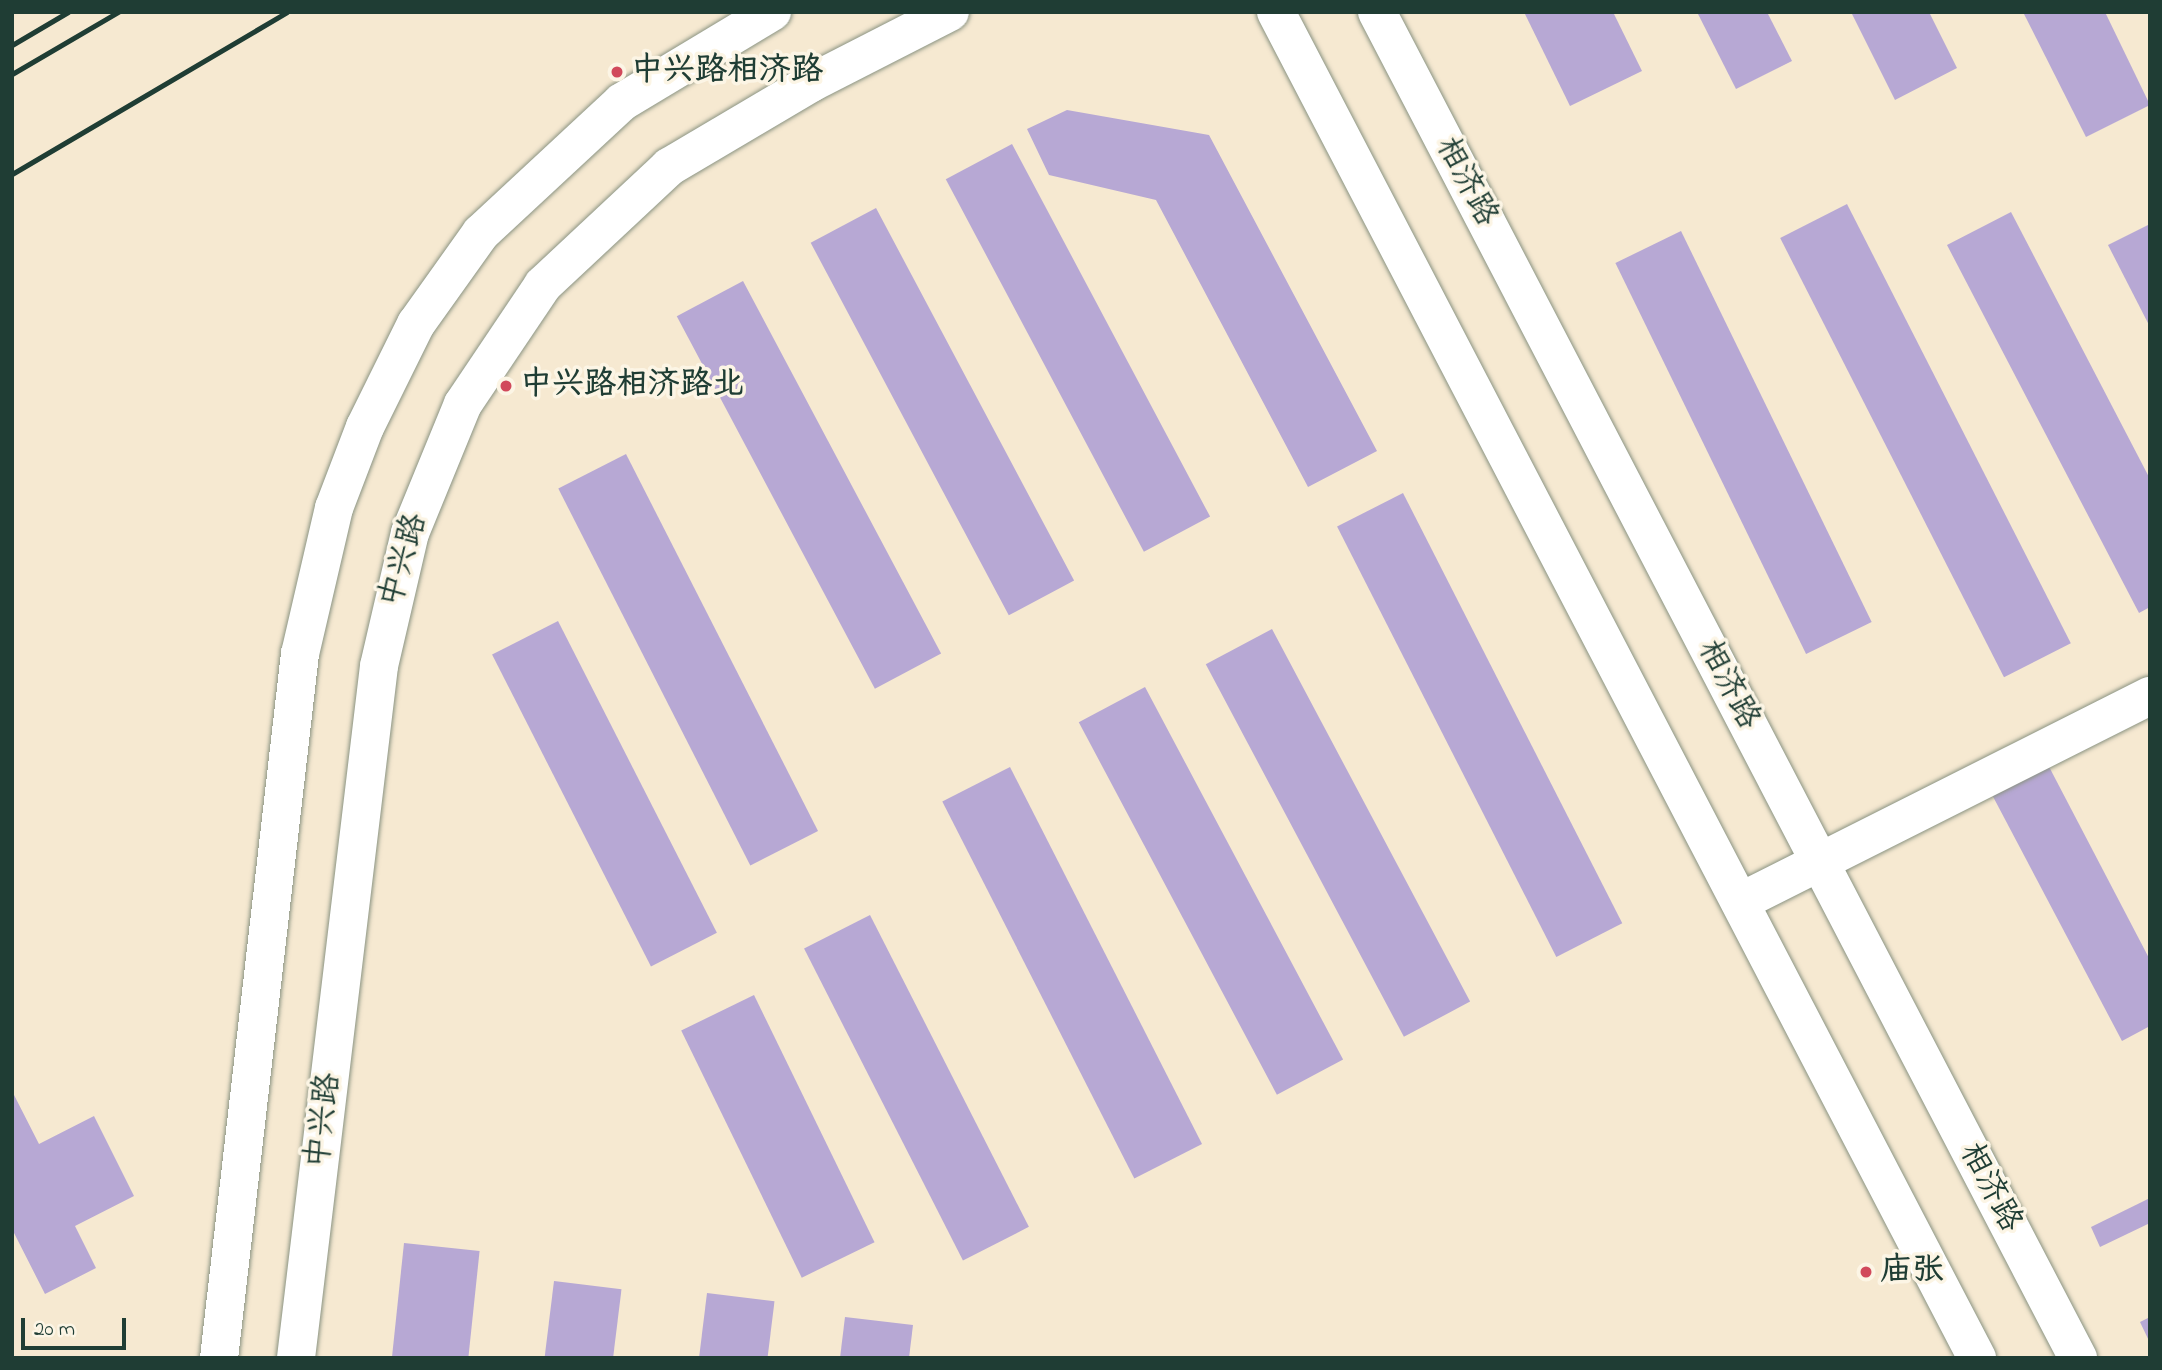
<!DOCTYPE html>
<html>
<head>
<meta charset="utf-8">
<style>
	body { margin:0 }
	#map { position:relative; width:2162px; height:1370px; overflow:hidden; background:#f6e9d1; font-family:"Indie Flower","LXGW WenKai TC",sans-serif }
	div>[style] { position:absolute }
	.building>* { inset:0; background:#b7a8d4; transform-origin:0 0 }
	.roads { filter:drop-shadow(0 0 2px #8a9382) drop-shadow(0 0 2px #8a9382) }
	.minor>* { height:38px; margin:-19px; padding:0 19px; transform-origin:19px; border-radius:19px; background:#fff }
	.rail>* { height:5px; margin:-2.5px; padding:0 2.5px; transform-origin:2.5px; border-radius:2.5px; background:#1f3d34 }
	.dots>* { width:19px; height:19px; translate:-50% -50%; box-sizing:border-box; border:4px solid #fcf5e5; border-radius:50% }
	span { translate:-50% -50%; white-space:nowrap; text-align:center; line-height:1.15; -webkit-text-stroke:7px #fcf5e5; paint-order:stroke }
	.poi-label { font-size:32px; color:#1f3d34; font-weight:700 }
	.left { translate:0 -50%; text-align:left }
	.street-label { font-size:32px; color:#1f3d34 }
	.frame { position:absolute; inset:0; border:14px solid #1f3d34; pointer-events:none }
	.scale { position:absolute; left:21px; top:1318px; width:105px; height:32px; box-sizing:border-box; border:4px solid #1f3d34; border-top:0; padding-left:9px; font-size:21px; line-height:24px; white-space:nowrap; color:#1f3d34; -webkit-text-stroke:5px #fcf5e5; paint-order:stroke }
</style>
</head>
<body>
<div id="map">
	<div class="building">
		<i style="clip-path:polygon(1524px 12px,1613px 12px,1642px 71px,1570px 106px)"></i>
		<i style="clip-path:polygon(1697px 12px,1767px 12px,1792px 61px,1736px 89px)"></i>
		<i style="clip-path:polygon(1851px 12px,1929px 12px,1957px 68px,1895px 100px)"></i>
		<i style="clip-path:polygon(2023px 12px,2105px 12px,2150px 105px,2086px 137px)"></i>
		<i style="clip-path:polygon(1067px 110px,1209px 135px,1377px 451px,1308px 487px,1156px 200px,1049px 175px,1027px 129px)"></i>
		<i style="left:1012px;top:144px;width:422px;height:75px;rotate:62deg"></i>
		<i style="left:1847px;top:204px;width:493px;height:75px;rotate:63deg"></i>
		<i style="left:876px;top:208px;width:422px;height:74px;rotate:62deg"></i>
		<i style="clip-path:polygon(2011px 212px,2150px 479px,2150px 607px,2139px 613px,1947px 245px)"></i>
		<i style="clip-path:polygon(2150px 224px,2150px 327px,2108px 245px)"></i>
		<i style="left:1681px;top:231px;width:435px;height:73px;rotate:64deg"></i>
		<i style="left:743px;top:281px;width:422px;height:75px;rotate:62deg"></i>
		<i style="left:626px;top:454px;width:423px;height:76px;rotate:63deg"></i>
		<i style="left:1403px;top:493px;width:483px;height:74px;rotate:63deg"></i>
		<i style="left:558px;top:621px;width:350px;height:74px;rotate:63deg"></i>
		<i style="left:1272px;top:629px;width:422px;height:75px;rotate:62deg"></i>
		<i style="left:1145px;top:687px;width:422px;height:75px;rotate:62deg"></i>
		<i style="clip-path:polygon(2045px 759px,2150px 960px,2150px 1026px,2122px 1041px,1989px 789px)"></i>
		<i style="left:1010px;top:767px;width:423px;height:76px;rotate:63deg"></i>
		<i style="left:870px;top:915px;width:350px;height:74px;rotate:63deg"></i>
		<i style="left:754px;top:995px;width:275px;height:81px;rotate:64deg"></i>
		<i style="clip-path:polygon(12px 1091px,39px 1144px,94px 1116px,134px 1196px,75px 1226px,96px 1268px,45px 1294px,12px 1229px)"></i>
		<i style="clip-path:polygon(2150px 1198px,2150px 1223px,2100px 1247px,2091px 1227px)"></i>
		<i style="left:404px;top:1243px;width:76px;height:116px;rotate:6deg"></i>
		<i style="left:554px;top:1281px;width:68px;height:78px;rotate:7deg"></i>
		<i style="left:707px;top:1293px;width:68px;height:65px;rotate:7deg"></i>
		<i style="clip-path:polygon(845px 1317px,913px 1325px,909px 1358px,840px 1358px)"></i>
		<i style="clip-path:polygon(2150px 1317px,2150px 1343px,2140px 1322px)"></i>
	</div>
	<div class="roads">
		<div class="minor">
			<i style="left:1276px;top:12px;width:1518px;rotate:62.49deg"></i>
			<i style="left:1377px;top:12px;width:1518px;rotate:62.49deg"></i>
			<i style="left:1740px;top:902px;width:459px;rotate:-26.7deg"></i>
			<i style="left:219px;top:1358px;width:709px;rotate:-83.44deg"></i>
			<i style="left:300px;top:654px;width:150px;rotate:-76.9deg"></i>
			<i style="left:334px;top:508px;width:87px;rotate:-69.1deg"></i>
			<i style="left:365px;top:427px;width:115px;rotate:-63.7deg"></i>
			<i style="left:416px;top:324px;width:112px;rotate:-54.5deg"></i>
			<i style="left:481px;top:233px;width:192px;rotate:-42.9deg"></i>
			<i style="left:622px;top:102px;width:175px;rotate:-31deg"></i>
			<i style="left:296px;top:1358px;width:697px;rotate:-83.16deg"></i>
			<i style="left:379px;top:666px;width:137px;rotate:-76.9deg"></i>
			<i style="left:410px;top:533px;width:139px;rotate:-67.7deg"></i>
			<i style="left:463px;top:404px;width:143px;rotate:-56.1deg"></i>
			<i style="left:543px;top:285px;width:173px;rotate:-43.1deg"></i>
			<i style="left:669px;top:167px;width:165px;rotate:-30.6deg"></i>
			<i style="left:811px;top:83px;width:156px;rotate:-27.1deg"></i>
		</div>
	</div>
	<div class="rail">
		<i style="left:12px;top:45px;width:65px;rotate:-30.5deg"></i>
		<i style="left:12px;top:74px;width:123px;rotate:-30.3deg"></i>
		<i style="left:12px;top:174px;width:319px;rotate:-30.5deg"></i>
	</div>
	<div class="dots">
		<i style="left:617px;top:72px;background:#d1495b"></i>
		<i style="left:506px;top:386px;background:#d1495b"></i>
		<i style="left:1866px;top:1272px;background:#d1495b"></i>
	</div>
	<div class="poi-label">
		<span class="left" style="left:631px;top:72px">中兴路相济路</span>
		<span class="left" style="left:520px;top:386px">中兴路相济路北</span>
		<span class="left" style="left:1880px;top:1272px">庙张</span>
	</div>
	<div class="street-label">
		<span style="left:1465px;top:182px;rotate:62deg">相济路</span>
		<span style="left:405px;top:561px;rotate:-74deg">中兴路</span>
		<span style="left:1727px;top:685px;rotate:62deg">相济路</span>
		<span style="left:325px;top:1121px;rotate:-83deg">中兴路</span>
		<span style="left:1989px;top:1188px;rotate:62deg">相济路</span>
	</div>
	<div class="frame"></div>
	<div class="scale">20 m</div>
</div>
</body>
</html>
